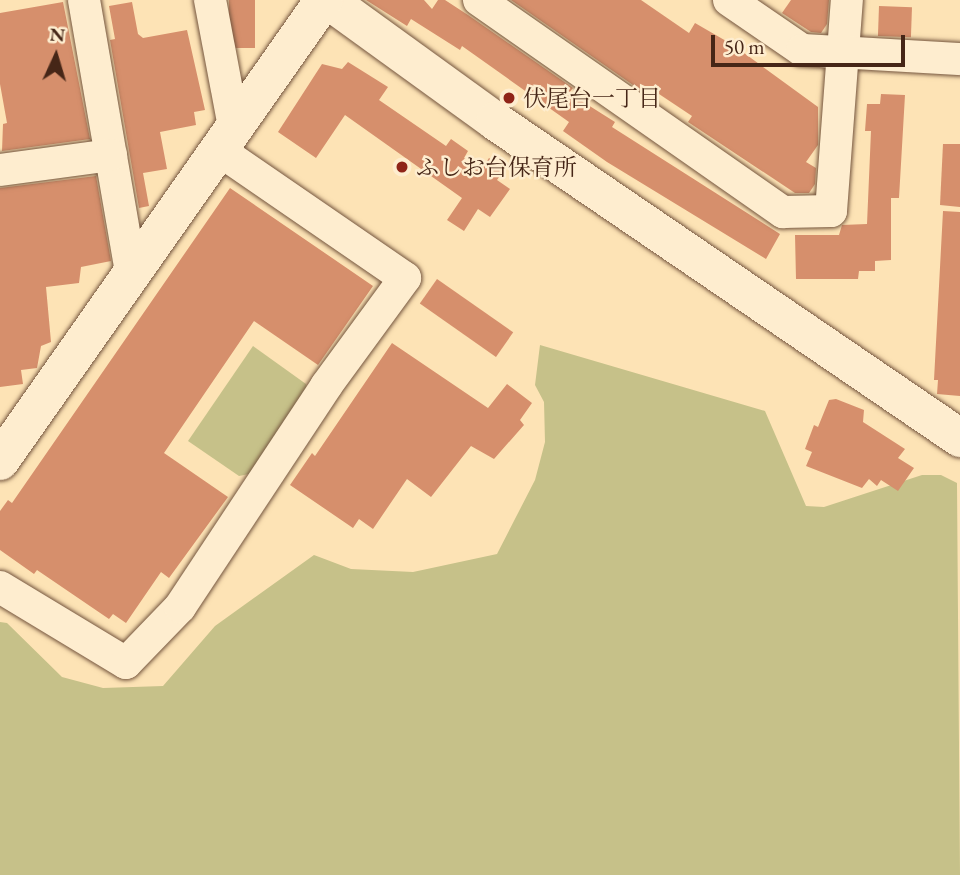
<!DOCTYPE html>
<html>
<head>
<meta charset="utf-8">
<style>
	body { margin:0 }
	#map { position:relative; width:960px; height:875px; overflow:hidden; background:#fde3b5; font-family:"EB Garamond","Noto Serif JP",serif }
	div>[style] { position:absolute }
	.green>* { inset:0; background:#c6c189 }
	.building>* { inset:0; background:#d68f6c; transform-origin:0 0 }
	.roads { filter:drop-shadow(0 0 2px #74553e) drop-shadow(0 0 2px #74553e) }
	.minor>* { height:32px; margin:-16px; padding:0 16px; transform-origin:16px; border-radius:16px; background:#feedcf }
	.tertiary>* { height:38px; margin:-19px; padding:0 19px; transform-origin:19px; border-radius:19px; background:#feedcf }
	.dots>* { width:19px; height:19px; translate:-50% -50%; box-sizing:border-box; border:4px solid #feedcf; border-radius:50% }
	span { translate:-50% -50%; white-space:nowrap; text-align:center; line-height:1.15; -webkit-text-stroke:5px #feedcf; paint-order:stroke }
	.poi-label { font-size:23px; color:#462617 }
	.left { translate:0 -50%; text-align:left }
	.north { position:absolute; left:21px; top:21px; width:70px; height:70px; -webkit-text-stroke:5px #feedcf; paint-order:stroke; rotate:4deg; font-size:19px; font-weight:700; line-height:28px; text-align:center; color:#462617 }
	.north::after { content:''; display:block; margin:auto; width:24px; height:32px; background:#462617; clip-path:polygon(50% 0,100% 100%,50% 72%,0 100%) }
	.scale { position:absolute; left:711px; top:35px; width:194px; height:32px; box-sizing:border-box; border:4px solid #462617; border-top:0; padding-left:9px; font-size:21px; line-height:24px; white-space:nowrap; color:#462617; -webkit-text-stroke:5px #feedcf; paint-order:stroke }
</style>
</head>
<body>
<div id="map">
	<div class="green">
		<i style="clip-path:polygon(540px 345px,765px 411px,806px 506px,824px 507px,922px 475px,941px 475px,957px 483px,960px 875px,0 875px,0 622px,7px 623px,62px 677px,103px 688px,163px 686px,215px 626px,314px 555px,351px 569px,413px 572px,497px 554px,535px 480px,545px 442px,544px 402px,535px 385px)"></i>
		<i style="clip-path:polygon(253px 346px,306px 384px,309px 395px,249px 474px,239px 476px,188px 441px)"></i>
	</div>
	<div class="building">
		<i style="left:229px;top:0;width:26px;height:48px"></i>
		<i style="clip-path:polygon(366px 0,424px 0,432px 9px,438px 0,445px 0,468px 15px,573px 88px,569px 93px,615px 122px,612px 127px,780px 234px,766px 259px,607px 162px,563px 131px,569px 122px,462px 46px,460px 50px,411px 19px,407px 26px)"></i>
		<i style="clip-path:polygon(511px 0,641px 0,689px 33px,695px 23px,733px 45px,818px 107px,818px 145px,806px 162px,816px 168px,815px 184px,809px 193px,795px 193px,688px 122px,692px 116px,647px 86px,643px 92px)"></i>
		<i style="clip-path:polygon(791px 0,829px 0,827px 24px,821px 33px,811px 32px,782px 13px)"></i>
		<i style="clip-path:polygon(63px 2px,90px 139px,2px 151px,3px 124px,7px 123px,0 84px,0 13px)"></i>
		<i style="clip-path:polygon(132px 2px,138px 34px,143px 38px,187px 30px,205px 110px,194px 112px,196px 125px,160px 132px,167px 169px,143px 173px,149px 206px,139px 208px,110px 40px,115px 39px,109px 6px)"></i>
		<i style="left:879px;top:6px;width:33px;height:30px;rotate:2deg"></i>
		<i style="clip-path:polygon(348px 62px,388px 87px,379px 100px,446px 146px,451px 139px,468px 151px,464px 158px,481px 170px,489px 158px,505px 168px,497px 180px,510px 189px,490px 217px,478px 209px,464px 231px,447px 220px,462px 198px,345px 115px,316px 158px,278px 132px,322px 64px,342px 69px)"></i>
		<i style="clip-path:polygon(881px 94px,905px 95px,899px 198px,891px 198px,891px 260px,875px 261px,875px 271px,859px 271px,858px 279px,796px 279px,795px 235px,839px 235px,842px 225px,867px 224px,871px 131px,865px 131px,867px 104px,880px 104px)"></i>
		<i style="clip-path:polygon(943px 144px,960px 144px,960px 207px,940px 205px)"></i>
		<i style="clip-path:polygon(96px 176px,111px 261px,81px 267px,79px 283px,46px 287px,51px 342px,41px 346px,37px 368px,21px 370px,23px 384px,0 387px,0 188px)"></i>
		<i style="clip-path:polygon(230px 188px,373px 286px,318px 365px,254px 321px,164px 453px,228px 497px,169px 578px,161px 572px,126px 623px,113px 614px,109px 619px,37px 570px,34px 574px,0 550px,0 511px,8px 500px,12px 503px)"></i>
		<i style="clip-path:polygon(943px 211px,960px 212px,960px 396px,937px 394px,938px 380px,934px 380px)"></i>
		<i style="left:437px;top:279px;width:93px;height:30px;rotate:35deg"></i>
		<i style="clip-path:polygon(392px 343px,488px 408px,507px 384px,532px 403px,520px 420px,524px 425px,494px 459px,471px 446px,431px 497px,407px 479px,373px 529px,359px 519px,353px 528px,290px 485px,312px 453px,315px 456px)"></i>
		<i style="clip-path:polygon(836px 399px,864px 410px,863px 422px,905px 449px,898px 458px,914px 468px,898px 491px,881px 480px,877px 486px,869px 479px,862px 488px,806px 466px,812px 452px,805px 449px,814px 425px,818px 427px,829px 400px)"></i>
	</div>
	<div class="roads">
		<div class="minor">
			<i style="left:84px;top:0;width:275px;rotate:80.2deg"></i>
			<i style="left:210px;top:0;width:129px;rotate:79.3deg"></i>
			<i style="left:479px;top:0;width:371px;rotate:34.9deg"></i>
			<i style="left:783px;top:212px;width:48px;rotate:-1.2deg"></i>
			<i style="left:831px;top:211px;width:212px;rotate:-85.7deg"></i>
			<i style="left:729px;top:0;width:88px;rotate:34.4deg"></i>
			<i style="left:802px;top:50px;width:158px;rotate:3.3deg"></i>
			<i style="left:0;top:170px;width:112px;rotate:-7.7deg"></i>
			<i style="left:0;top:587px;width:147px;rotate:31.1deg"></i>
			<i style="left:126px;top:663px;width:78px;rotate:-46deg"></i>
			<i style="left:180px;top:607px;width:265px;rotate:-56.5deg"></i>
			<i style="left:326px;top:386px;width:134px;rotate:-53.8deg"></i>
			<i style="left:405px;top:278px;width:226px;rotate:-145.5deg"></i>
		</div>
		<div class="tertiary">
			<i style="left:328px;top:0;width:206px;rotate:35.9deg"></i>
			<i style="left:495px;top:121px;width:563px;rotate:34.28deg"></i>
			<i style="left:0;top:461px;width:563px;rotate:-54.9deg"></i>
		</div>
	</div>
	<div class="dots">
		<i style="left:509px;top:98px;background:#8f2418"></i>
		<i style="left:402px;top:167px;background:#8f2418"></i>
	</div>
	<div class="poi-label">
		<span class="left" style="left:523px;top:98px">伏尾台一丁目</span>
		<span class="left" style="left:416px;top:167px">ふしお台保育所</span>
	</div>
	<div class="north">N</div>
	<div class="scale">50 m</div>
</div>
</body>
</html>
